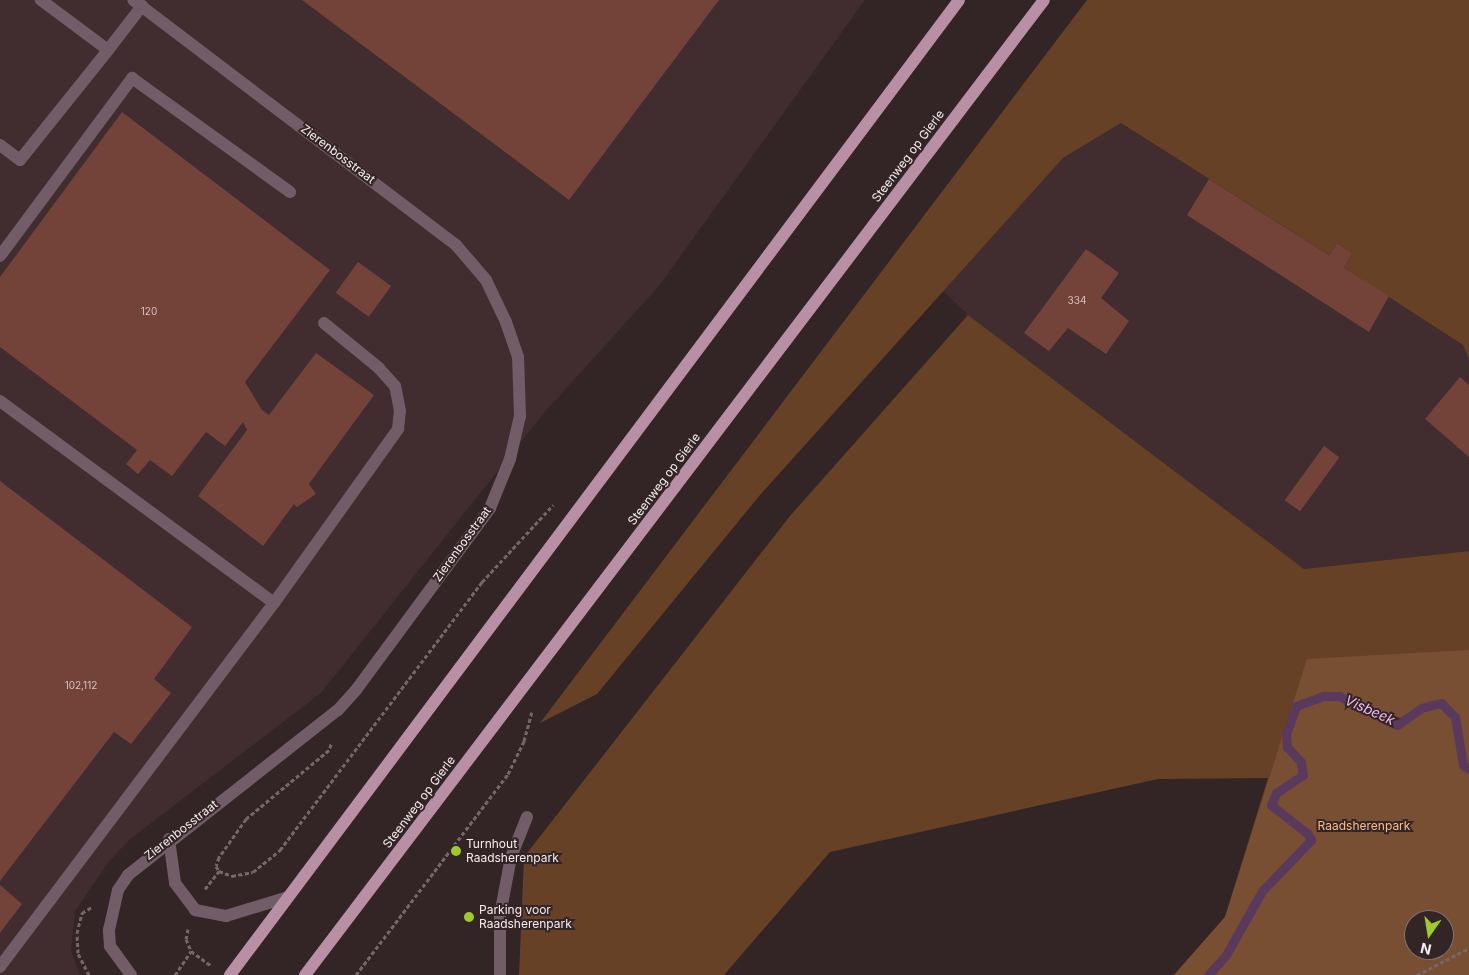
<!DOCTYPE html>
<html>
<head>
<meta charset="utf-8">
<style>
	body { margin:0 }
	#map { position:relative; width:1469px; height:975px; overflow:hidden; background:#332426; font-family:Inter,sans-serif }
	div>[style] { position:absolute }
	.built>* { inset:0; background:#412c2f }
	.green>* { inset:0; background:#674126 }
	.forest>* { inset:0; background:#784f32 }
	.stream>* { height:9px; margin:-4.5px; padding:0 4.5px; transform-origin:4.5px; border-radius:4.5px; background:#593a5d }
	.building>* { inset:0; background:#734339; transform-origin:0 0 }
	.path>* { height:3px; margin-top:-1.5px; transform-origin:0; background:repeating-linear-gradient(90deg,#756769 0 4px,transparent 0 6.5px) }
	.minor>* { height:12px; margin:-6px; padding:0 6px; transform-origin:6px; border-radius:6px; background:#715c67 }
	.major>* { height:12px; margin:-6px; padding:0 6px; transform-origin:6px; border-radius:6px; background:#b98fa5 }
	.dots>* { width:14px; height:14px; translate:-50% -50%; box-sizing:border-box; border:2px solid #332426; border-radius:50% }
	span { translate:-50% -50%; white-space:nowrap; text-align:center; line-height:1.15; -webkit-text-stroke:4px #332426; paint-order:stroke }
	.number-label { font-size:10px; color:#d6c2c1 }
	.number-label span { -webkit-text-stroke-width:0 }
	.street-label { font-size:12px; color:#f7edee }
	.park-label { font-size:12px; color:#ffbb8d }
	.poi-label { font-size:12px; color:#f7edee }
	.left { translate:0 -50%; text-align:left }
	.water-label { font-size:14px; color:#efb9f5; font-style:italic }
	.north { position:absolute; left:1404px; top:910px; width:50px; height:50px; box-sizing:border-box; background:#332426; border:1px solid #817476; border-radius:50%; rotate:193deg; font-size:14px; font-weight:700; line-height:20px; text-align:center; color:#f7edee }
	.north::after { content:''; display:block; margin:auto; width:18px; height:22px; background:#9eca2e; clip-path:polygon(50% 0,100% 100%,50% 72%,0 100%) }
</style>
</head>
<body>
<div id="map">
	<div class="built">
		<i style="clip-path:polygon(0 0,865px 0,659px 286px,544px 413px,321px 693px,129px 840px,108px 863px,75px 911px,71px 951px,80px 975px,0 975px)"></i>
		<i style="clip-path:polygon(1121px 123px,1329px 255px,1337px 243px,1352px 253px,1344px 268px,1463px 345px,1469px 359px,1469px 551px,1304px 569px,968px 315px,943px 291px,1063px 158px)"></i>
	</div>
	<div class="green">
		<i style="clip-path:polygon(1087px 0,1469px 0,1469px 359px,1463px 345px,1344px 268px,1352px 253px,1337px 243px,1329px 255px,1121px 123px,1063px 158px,760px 495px,597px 694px,540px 723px)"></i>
		<i style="clip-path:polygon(evenodd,968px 315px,1304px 569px,1469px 551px,1469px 975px,1174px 975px,1225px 917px,1268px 778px,1158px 779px,830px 852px,724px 975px,519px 975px,524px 857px,790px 516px,968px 315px,1414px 920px,1444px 920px,1444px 950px,1414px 950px,1414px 920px)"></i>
	</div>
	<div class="forest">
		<i style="clip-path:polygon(evenodd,1469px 650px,1469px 975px,1174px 975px,1225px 917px,1307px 659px,1469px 650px,1414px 920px,1444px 920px,1444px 950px,1414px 950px,1414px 920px)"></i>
	</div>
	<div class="stream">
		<i style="left:1208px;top:975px;width:27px;rotate:-48deg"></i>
		<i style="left:1226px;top:955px;width:73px;rotate:-60.6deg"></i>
		<i style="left:1262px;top:891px;width:71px;rotate:-46.1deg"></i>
		<i style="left:1311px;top:840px;width:7px;rotate:-117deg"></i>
		<i style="left:1308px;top:834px;width:47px;rotate:-141.9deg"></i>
		<i style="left:1271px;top:805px;width:13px;rotate:-67deg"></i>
		<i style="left:1276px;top:793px;width:32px;rotate:-34deg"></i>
		<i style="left:1303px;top:775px;width:13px;rotate:-99deg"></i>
		<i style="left:1301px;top:762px;width:21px;rotate:-133deg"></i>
		<i style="left:1287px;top:747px;width:13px;rotate:-94deg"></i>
		<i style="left:1286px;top:734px;width:30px;rotate:-70deg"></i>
		<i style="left:1296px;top:706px;width:29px;rotate:-20deg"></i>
		<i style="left:1323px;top:696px;width:16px"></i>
		<i style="left:1339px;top:696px;width:65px;rotate:26.6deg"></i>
		<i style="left:1397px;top:725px;width:29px;rotate:-35deg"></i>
		<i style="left:1421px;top:708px;width:21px;rotate:-14deg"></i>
		<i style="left:1441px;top:703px;width:20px;rotate:45deg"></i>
		<i style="left:1455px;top:717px;width:49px;rotate:80.5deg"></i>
		<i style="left:1463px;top:765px;width:7px;rotate:34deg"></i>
	</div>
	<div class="building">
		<i style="clip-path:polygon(302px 0,719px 0,569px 200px)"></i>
		<i style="clip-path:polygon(122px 112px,330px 270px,245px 382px,262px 410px,269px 415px,316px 353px,374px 395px,309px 484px,316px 494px,297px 507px,294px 504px,263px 546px,198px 496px,247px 430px,243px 422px,225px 446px,206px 432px,172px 476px,150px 460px,138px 474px,126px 464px,137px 450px,0 347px,0 277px)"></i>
		<i style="clip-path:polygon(1209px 179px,1329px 255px,1337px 243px,1352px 253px,1344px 268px,1389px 296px,1369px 332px,1187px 215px)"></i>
		<i style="clip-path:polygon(1086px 249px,1119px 273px,1101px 298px,1129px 321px,1106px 354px,1068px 328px,1049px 351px,1024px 333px)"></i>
		<i style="left:358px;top:262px;width:41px;height:38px;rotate:36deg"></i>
		<i style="clip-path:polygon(1460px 377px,1469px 385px,1469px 457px,1425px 419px)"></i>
		<i style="left:1324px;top:446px;width:19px;height:67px;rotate:36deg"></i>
		<i style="clip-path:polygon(0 481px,192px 627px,154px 679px,171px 693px,131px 744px,114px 732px,0 881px)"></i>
		<i style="clip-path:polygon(0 885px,22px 904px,0 933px)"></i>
	</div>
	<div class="path">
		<i style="left:331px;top:744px;width:6px;rotate:108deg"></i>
		<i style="left:329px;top:750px;width:108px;rotate:140.3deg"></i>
		<i style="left:246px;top:819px;width:47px;rotate:125.4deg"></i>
		<i style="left:219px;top:857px;width:9px;rotate:108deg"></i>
		<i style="left:216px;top:866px;width:6px;rotate:59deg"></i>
		<i style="left:219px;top:871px;width:14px;rotate:21deg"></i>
		<i style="left:232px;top:876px;width:21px;rotate:-11deg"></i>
		<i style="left:253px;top:872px;width:35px;rotate:-39deg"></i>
		<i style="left:280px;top:850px;width:336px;rotate:-53deg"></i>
		<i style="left:482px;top:582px;width:105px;rotate:-47.3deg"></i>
		<i style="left:205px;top:889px;width:23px;rotate:-52deg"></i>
		<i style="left:188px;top:929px;width:10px;rotate:101deg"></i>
		<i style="left:186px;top:939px;width:13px;rotate:67deg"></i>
		<i style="left:191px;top:951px;width:26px;rotate:36deg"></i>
		<i style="left:89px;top:975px;width:25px;rotate:-117deg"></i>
		<i style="left:78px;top:953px;width:20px;rotate:-93deg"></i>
		<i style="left:77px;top:933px;width:21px;rotate:-76deg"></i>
		<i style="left:82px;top:913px;width:12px;rotate:-31deg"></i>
		<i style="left:175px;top:975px;width:29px;rotate:-56deg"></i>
		<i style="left:356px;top:975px;width:252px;rotate:-52.9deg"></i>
		<i style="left:508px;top:774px;width:37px;rotate:-64deg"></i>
		<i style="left:524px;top:741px;width:30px;rotate:-75deg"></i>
		<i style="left:1417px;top:975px;width:59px;rotate:-27.4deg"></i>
	</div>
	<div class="minor">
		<i style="left:108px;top:50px;width:56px;rotate:-52.3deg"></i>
		<i style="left:0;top:145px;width:25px;rotate:37deg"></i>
		<i style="left:20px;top:160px;width:141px;rotate:-51.3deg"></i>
		<i style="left:108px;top:50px;width:84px;rotate:-143.3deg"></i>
		<i style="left:0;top:256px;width:222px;rotate:-53.4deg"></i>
		<i style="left:132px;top:78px;width:195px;rotate:35.8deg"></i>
		<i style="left:0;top:401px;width:340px;rotate:36.4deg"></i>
		<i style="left:274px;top:603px;width:456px;rotate:127deg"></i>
		<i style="left:274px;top:603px;width:214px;rotate:-54.5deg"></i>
		<i style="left:398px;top:429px;width:18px;rotate:-84deg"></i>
		<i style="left:400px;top:411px;width:25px;rotate:-101deg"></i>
		<i style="left:395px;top:386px;width:24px;rotate:-132deg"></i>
		<i style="left:379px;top:368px;width:71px;rotate:-140.7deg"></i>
		<i style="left:169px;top:839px;width:44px;rotate:82.2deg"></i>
		<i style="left:175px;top:883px;width:34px;rotate:53deg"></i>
		<i style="left:195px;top:910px;width:32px;rotate:11deg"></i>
		<i style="left:226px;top:916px;width:65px;rotate:-17deg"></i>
		<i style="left:131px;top:975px;width:36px;rotate:-126deg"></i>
		<i style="left:110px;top:946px;width:16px;rotate:-94deg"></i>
		<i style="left:109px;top:930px;width:41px;rotate:-77.3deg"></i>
		<i style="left:118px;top:890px;width:18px;rotate:-56deg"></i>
		<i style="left:128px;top:875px;width:267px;rotate:-38.2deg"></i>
		<i style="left:338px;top:710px;width:27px;rotate:-48deg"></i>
		<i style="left:356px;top:690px;width:226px;rotate:-53.6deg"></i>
		<i style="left:490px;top:508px;width:53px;rotate:-67.8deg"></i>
		<i style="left:510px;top:459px;width:44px;rotate:-76.9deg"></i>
		<i style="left:520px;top:416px;width:59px;rotate:-91.9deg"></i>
		<i style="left:518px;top:357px;width:37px;rotate:-109deg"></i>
		<i style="left:506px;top:322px;width:47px;rotate:-115.5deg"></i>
		<i style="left:486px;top:280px;width:46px;rotate:-130.6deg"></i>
		<i style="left:456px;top:245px;width:405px;rotate:-142.8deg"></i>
		<i style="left:500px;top:975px;width:60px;rotate:-90deg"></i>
		<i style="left:500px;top:915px;width:59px;rotate:-79.3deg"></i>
		<i style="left:511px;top:857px;width:43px;rotate:-68.2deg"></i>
	</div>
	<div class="major">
		<i style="left:230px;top:975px;width:1217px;rotate:-53.21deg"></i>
		<i style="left:305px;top:975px;width:1223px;rotate:-52.84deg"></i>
	</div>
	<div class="dots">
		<i style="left:456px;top:851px;background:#9eca2e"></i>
		<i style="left:469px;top:917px;background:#9eca2e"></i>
	</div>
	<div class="number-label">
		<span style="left:1077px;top:301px">334</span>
		<span style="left:149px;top:312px">120</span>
		<span style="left:81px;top:686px">102,112</span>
	</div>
	<div class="street-label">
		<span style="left:338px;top:154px;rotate:37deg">Zierenbosstraat</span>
		<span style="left:908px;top:156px;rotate:-53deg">Steenweg op Gierle</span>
		<span style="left:664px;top:479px;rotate:-53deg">Steenweg op Gierle</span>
		<span style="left:462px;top:544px;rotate:-54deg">Zierenbosstraat</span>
		<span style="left:419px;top:802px;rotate:-53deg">Steenweg op Gierle</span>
		<span style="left:181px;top:830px;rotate:-38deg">Zierenbosstraat</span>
	</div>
	<div class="park-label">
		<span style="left:1364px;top:826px">Raadsherenpark</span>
	</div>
	<div class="poi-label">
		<span class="left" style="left:466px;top:851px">Turnhout<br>Raadsherenpark</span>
		<span class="left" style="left:479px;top:917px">Parking voor<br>Raadsherenpark</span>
	</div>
	<div class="water-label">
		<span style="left:1370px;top:710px;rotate:24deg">Visbeek</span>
	</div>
	<div class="north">N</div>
</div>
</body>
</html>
